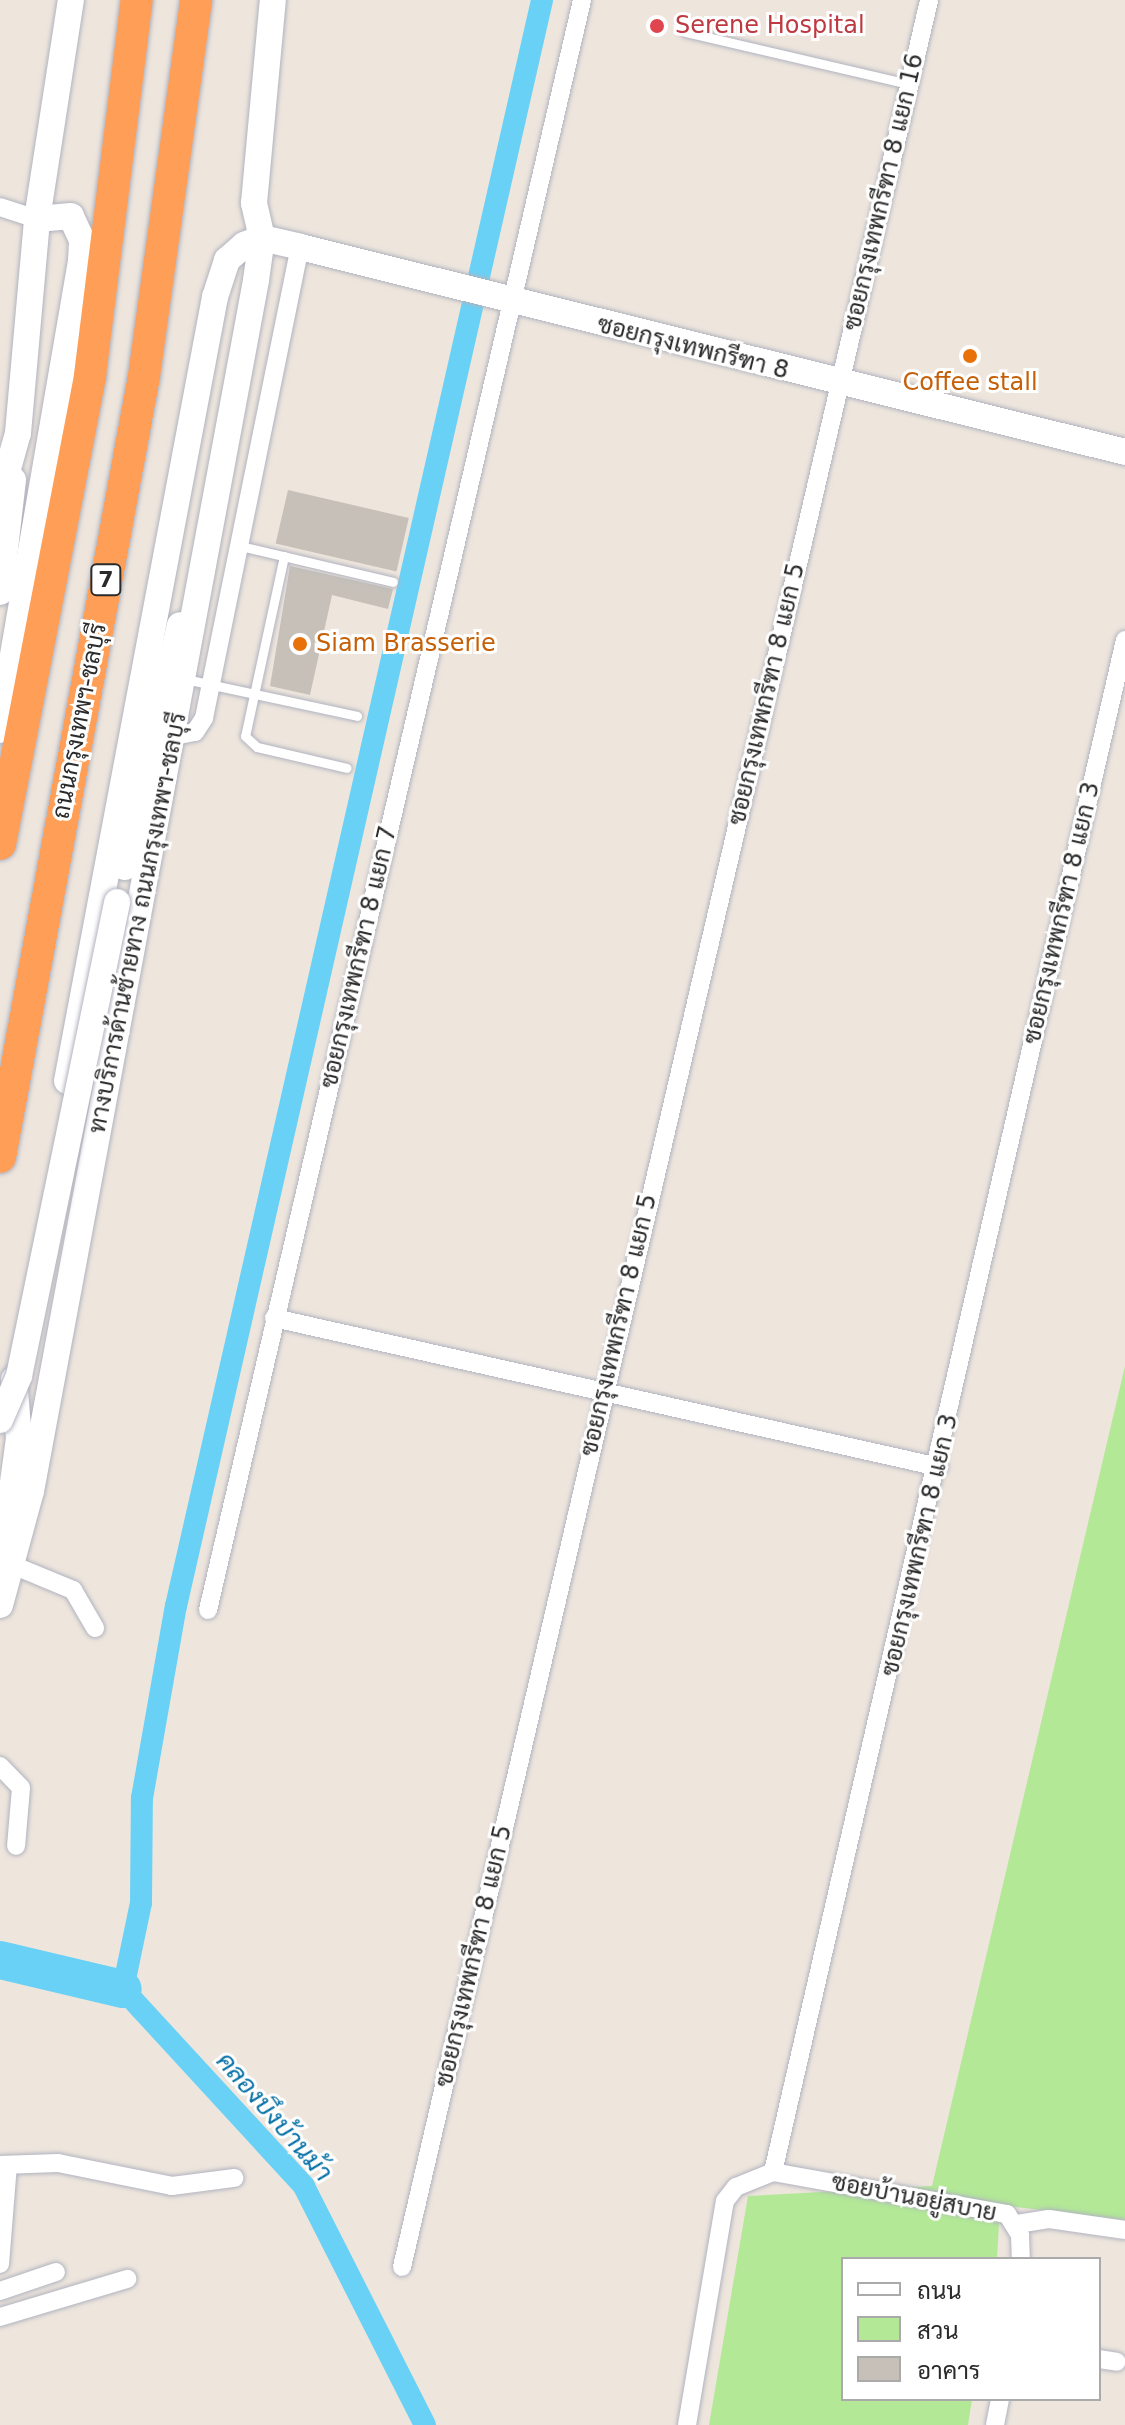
<!DOCTYPE html>
<html>
<head>
<meta charset="utf-8">
<style>
	body { margin:0 }
	#map { position:relative; width:1125px; height:2425px; overflow:hidden; background:#eee6dd; font-family:"DejaVu Sans",Sarabun,sans-serif }
	div>[style] { position:absolute }
	.green>* { inset:0; background:#b2e896 }
	.canal>* { height:22px; margin:-11px; padding:0 11px; transform-origin:11px; border-radius:11px; background:#6ad1f6 }
	.river>* { height:38px; margin:-19px; padding:0 19px; transform-origin:19px; border-radius:19px; background:#6ad1f6 }
	.building>* { inset:0; background:#c6c0b9; transform-origin:0 0 }
	.roads { filter:drop-shadow(0 0 2px #b1b3c0) drop-shadow(0 0 2px #b1b3c0) }
	.lane>* { height:9px; margin:-4.5px; padding:0 4.5px; transform-origin:4.5px; border-radius:4.5px; background:#fff }
	.street>* { height:18px; margin:-9px; padding:0 9px; transform-origin:9px; border-radius:9px; background:#fff }
	.secondary>* { height:26px; margin:-13px; padding:0 13px; transform-origin:13px; border-radius:13px; background:#fff }
	.highway>* { height:32px; margin:-16px; padding:0 16px; transform-origin:16px; border-radius:16px; background:#ff9f57 }
	.bridges { filter:drop-shadow(0 0 2px #b1b3c0) drop-shadow(0 0 2px #b1b3c0) }
	.secondary-bridge>* { height:26px; margin:-13px; padding:0 13px; transform-origin:13px; border-radius:13px; background:#fff }
	.dots>* { width:22px; height:22px; translate:-50% -50%; box-sizing:border-box; border:4px solid #fff; border-radius:50% }
	span { translate:-50% -50%; white-space:nowrap; text-align:center; line-height:1.15; -webkit-text-stroke:6px #fff; paint-order:stroke }
	.shield-label span { padding:2px 6px; background:#fff; border:2px solid; border-radius:6px; -webkit-text-stroke-width:0 }
	.shield-label { font-size:22px; color:#2b2b2b; font-weight:700 }
	.health-label { font-size:24px; color:#be3a42 }
	.left { translate:0 -50%; text-align:left }
	.street-label { font-size:24px; color:#2b2b2b }
	.food-label { font-size:24px; color:#c56008 }
	.water-label { font-size:26px; color:#056fa5; font-style:italic }
	.legend { position:absolute; left:841px; top:2257px; width:260px; height:144px; box-sizing:border-box; background:#fff; border:2px solid #aaa; margin:0; padding:10px 14px; list-style:none; font-size:24px; color:#2b2b2b }
	.legend li { display:flex; align-items:center; gap:16px; height:40px }
	.legend b { width:40px; border:2px solid #aaa }
</style>
</head>
<body>
<div id="map">
	<div class="green">
		<i style="clip-path:polygon(1125px 1366px,1125px 2220px,1000px 2205px,997px 2259px,843px 2259px,843px 2399px,972px 2399px,968px 2425px,709px 2425px,748px 2196px,932px 2186px)"></i>
	</div>
	<div class="canal">
		<i style="left:425px;top:2425px;width:268px;rotate:-116.9deg"></i>
		<i style="left:304px;top:2186px;width:268px;rotate:-132.6deg"></i>
		<i style="left:123px;top:1989px;width:88px;rotate:-78.2deg"></i>
		<i style="left:141px;top:1903px;width:105px;rotate:-89.5deg"></i>
		<i style="left:142px;top:1798px;width:195px;rotate:-80deg"></i>
		<i style="left:176px;top:1606px;width:1647px;rotate:-77.16deg"></i>
	</div>
	<div class="river">
		<i style="left:0;top:1960px;width:126px;rotate:13.3deg"></i>
	</div>
	<div class="building">
		<i style="left:288px;top:490px;width:124px;height:55px;rotate:13deg"></i>
		<i style="clip-path:polygon(290px 566px,393px 589px,388px 609px,332px 595px,310px 695px,270px 686px)"></i>
	</div>
	<div class="roads">
		<div class="lane">
			<i style="left:685px;top:32px;width:229px;rotate:13.1deg"></i>
			<i style="left:240px;top:546px;width:157px;rotate:13.2deg"></i>
			<i style="left:284px;top:556px;width:184px;rotate:102.2deg"></i>
			<i style="left:245px;top:736px;width:16px;rotate:43deg"></i>
			<i style="left:257px;top:747px;width:92px;rotate:13.1deg"></i>
			<i style="left:185px;top:679px;width:176px;rotate:12.1deg"></i>
		</div>
		<div class="street">
			<i style="left:0;top:207px;width:39px;rotate:18deg"></i>
			<i style="left:174px;top:736px;width:21px;rotate:-11deg"></i>
			<i style="left:195px;top:732px;width:17px;rotate:-57deg"></i>
			<i style="left:204px;top:718px;width:481px;rotate:-78.5deg"></i>
			<i style="left:274px;top:1318px;width:681px;rotate:12.63deg"></i>
			<i style="left:15px;top:1566px;width:63px;rotate:22.5deg"></i>
			<i style="left:73px;top:1590px;width:44px;rotate:59.9deg"></i>
			<i style="left:208px;top:1610px;width:1653px;rotate:-76.92deg"></i>
			<i style="left:0;top:1766px;width:30px;rotate:46deg"></i>
			<i style="left:21px;top:1788px;width:58px;rotate:94.9deg"></i>
			<i style="left:0;top:2165px;width:58px;rotate:-2deg"></i>
			<i style="left:58px;top:2163px;width:116px;rotate:11.4deg"></i>
			<i style="left:172px;top:2186px;width:63px;rotate:-7.4deg"></i>
			<i style="left:773px;top:2172px;width:238px;rotate:10.2deg"></i>
			<i style="left:1007px;top:2214px;width:25px;rotate:58deg"></i>
			<i style="left:1020px;top:2235px;width:24px;rotate:88deg"></i>
			<i style="left:1017px;top:2224px;width:32px;rotate:-9deg"></i>
			<i style="left:1049px;top:2219px;width:77px;rotate:8.2deg"></i>
			<i style="left:0;top:2264px;width:99px;rotate:-85.4deg"></i>
			<i style="left:402px;top:2267px;width:2327px;rotate:-76.91deg"></i>
			<i style="left:0;top:2291px;width:59px;rotate:-18.7deg"></i>
			<i style="left:0;top:2317px;width:133px;rotate:-16.7deg"></i>
			<i style="left:1099px;top:2359px;width:18px;rotate:9deg"></i>
			<i style="left:687px;top:2425px;width:227px;rotate:-80.4deg"></i>
			<i style="left:725px;top:2201px;width:18px;rotate:-52deg"></i>
			<i style="left:736px;top:2187px;width:40px;rotate:-22deg"></i>
			<i style="left:773px;top:2172px;width:1572px;rotate:-77.06deg"></i>
			<i style="left:995px;top:2425px;width:26px;rotate:-79deg"></i>
		</div>
		<div class="secondary">
			<i style="left:0;top:497px;width:66px;rotate:-74.3deg"></i>
			<i style="left:18px;top:433px;width:215px;rotate:-84.9deg"></i>
			<i style="left:37px;top:219px;width:222px;rotate:-81.2deg"></i>
			<i style="left:0;top:592px;width:113px;rotate:-83.4deg"></i>
			<i style="left:0;top:730px;width:476px;rotate:-80.2deg"></i>
			<i style="left:81px;top:261px;width:21px;rotate:-87deg"></i>
			<i style="left:82px;top:240px;width:26px;rotate:-115deg"></i>
			<i style="left:71px;top:216px;width:34px;rotate:175deg"></i>
			<i style="left:125px;top:867px;width:248px;rotate:-77.2deg"></i>
			<i style="left:67px;top:1081px;width:798px;rotate:-79.31deg"></i>
			<i style="left:215px;top:297px;width:39px;rotate:-72deg"></i>
			<i style="left:227px;top:260px;width:23px;rotate:-41deg"></i>
			<i style="left:244px;top:245px;width:19px;rotate:-21deg"></i>
			<i style="left:262px;top:238px;width:39px;rotate:13deg"></i>
			<i style="left:300px;top:247px;width:850px;rotate:13.95deg"></i>
			<i style="left:0;top:1577px;width:139px;rotate:-82.2deg"></i>
			<i style="left:19px;top:1439px;width:60px;rotate:-94.8deg"></i>
			<i style="left:0;top:1605px;width:118px;rotate:-74.8deg"></i>
			<i style="left:31px;top:1491px;width:1232px;rotate:-79.47deg"></i>
			<i style="left:256px;top:280px;width:42px;rotate:-81.9deg"></i>
			<i style="left:262px;top:238px;width:36px;rotate:-103deg"></i>
			<i style="left:254px;top:203px;width:204px;rotate:-84.7deg"></i>
		</div>
		<div class="highway">
			<i style="left:0;top:844px;width:478px;rotate:-79.1deg"></i>
			<i style="left:90px;top:375px;width:378px;rotate:-82.9deg"></i>
			<i style="left:0;top:1157px;width:794px;rotate:-79.55deg"></i>
			<i style="left:144px;top:376px;width:380px;rotate:-82.1deg"></i>
		</div>
	</div>
	<div class="bridges">
		<div class="secondary-bridge">
			<i style="left:0;top:1420px;width:48px;rotate:-66.6deg"></i>
			<i style="left:19px;top:1376px;width:484px;rotate:-78.3deg"></i>
		</div>
	</div>
	<div class="dots">
		<i style="left:657px;top:26px;background:#e0444e"></i>
		<i style="left:970px;top:356px;background:#e8710a"></i>
		<i style="left:300px;top:644px;background:#e8710a"></i>
	</div>
	<div class="shield-label">
		<span style="left:106px;top:580px">7</span>
	</div>
	<div class="health-label">
		<span class="left" style="left:675px;top:26px">Serene Hospital</span>
	</div>
	<div class="street-label">
		<span style="left:884px;top:192px;rotate:-77deg">ซอยกรุงเทพกรีฑา 8 แยก 16</span>
		<span style="left:693px;top:348px;rotate:14deg">ซอยกรุงเทพกรีฑา 8</span>
		<span style="left:767px;top:694px;rotate:-77deg">ซอยกรุงเทพกรีฑา 8 แยก 5</span>
		<span style="left:80px;top:721px;rotate:-79deg">ถนนกรุงเทพฯ-ชลบุรี</span>
		<span style="left:1062px;top:913px;rotate:-77deg">ซอยกรุงเทพกรีฑา 8 แยก 3</span>
		<span style="left:138px;top:923px;rotate:-79deg">ทางบริการด้านซ้ายทาง ถนนกรุงเทพฯ-ชลบุรี</span>
		<span style="left:359px;top:957px;rotate:-77deg">ซอยกรุงเทพกรีฑา 8 แยก 7</span>
		<span style="left:619px;top:1325px;rotate:-77deg">ซอยกรุงเทพกรีฑา 8 แยก 5</span>
		<span style="left:920px;top:1545px;rotate:-77deg">ซอยกรุงเทพกรีฑา 8 แยก 3</span>
		<span style="left:474px;top:1956px;rotate:-77deg">ซอยกรุงเทพกรีฑา 8 แยก 5</span>
		<span style="left:914px;top:2198px;rotate:11deg">ซอยบ้านอยู่สบาย</span>
	</div>
	<div class="food-label">
		<span style="left:970px;top:383px">Coffee stall</span>
		<span class="left" style="left:316px;top:644px">Siam Brasserie</span>
	</div>
	<div class="water-label">
		<span style="left:274px;top:2117px;rotate:49deg">คลองบึงบ้านม้า</span>
	</div>
	<ul class="legend">
	<li><b style="height:10px;background:#fff"></b>ถนน</li>
	<li><b style="height:22px;background:#b2e896"></b>สวน</li>
	<li><b style="height:22px;background:#c6c0b9"></b>อาคาร</li>
	</ul>
</div>
</body>
</html>
